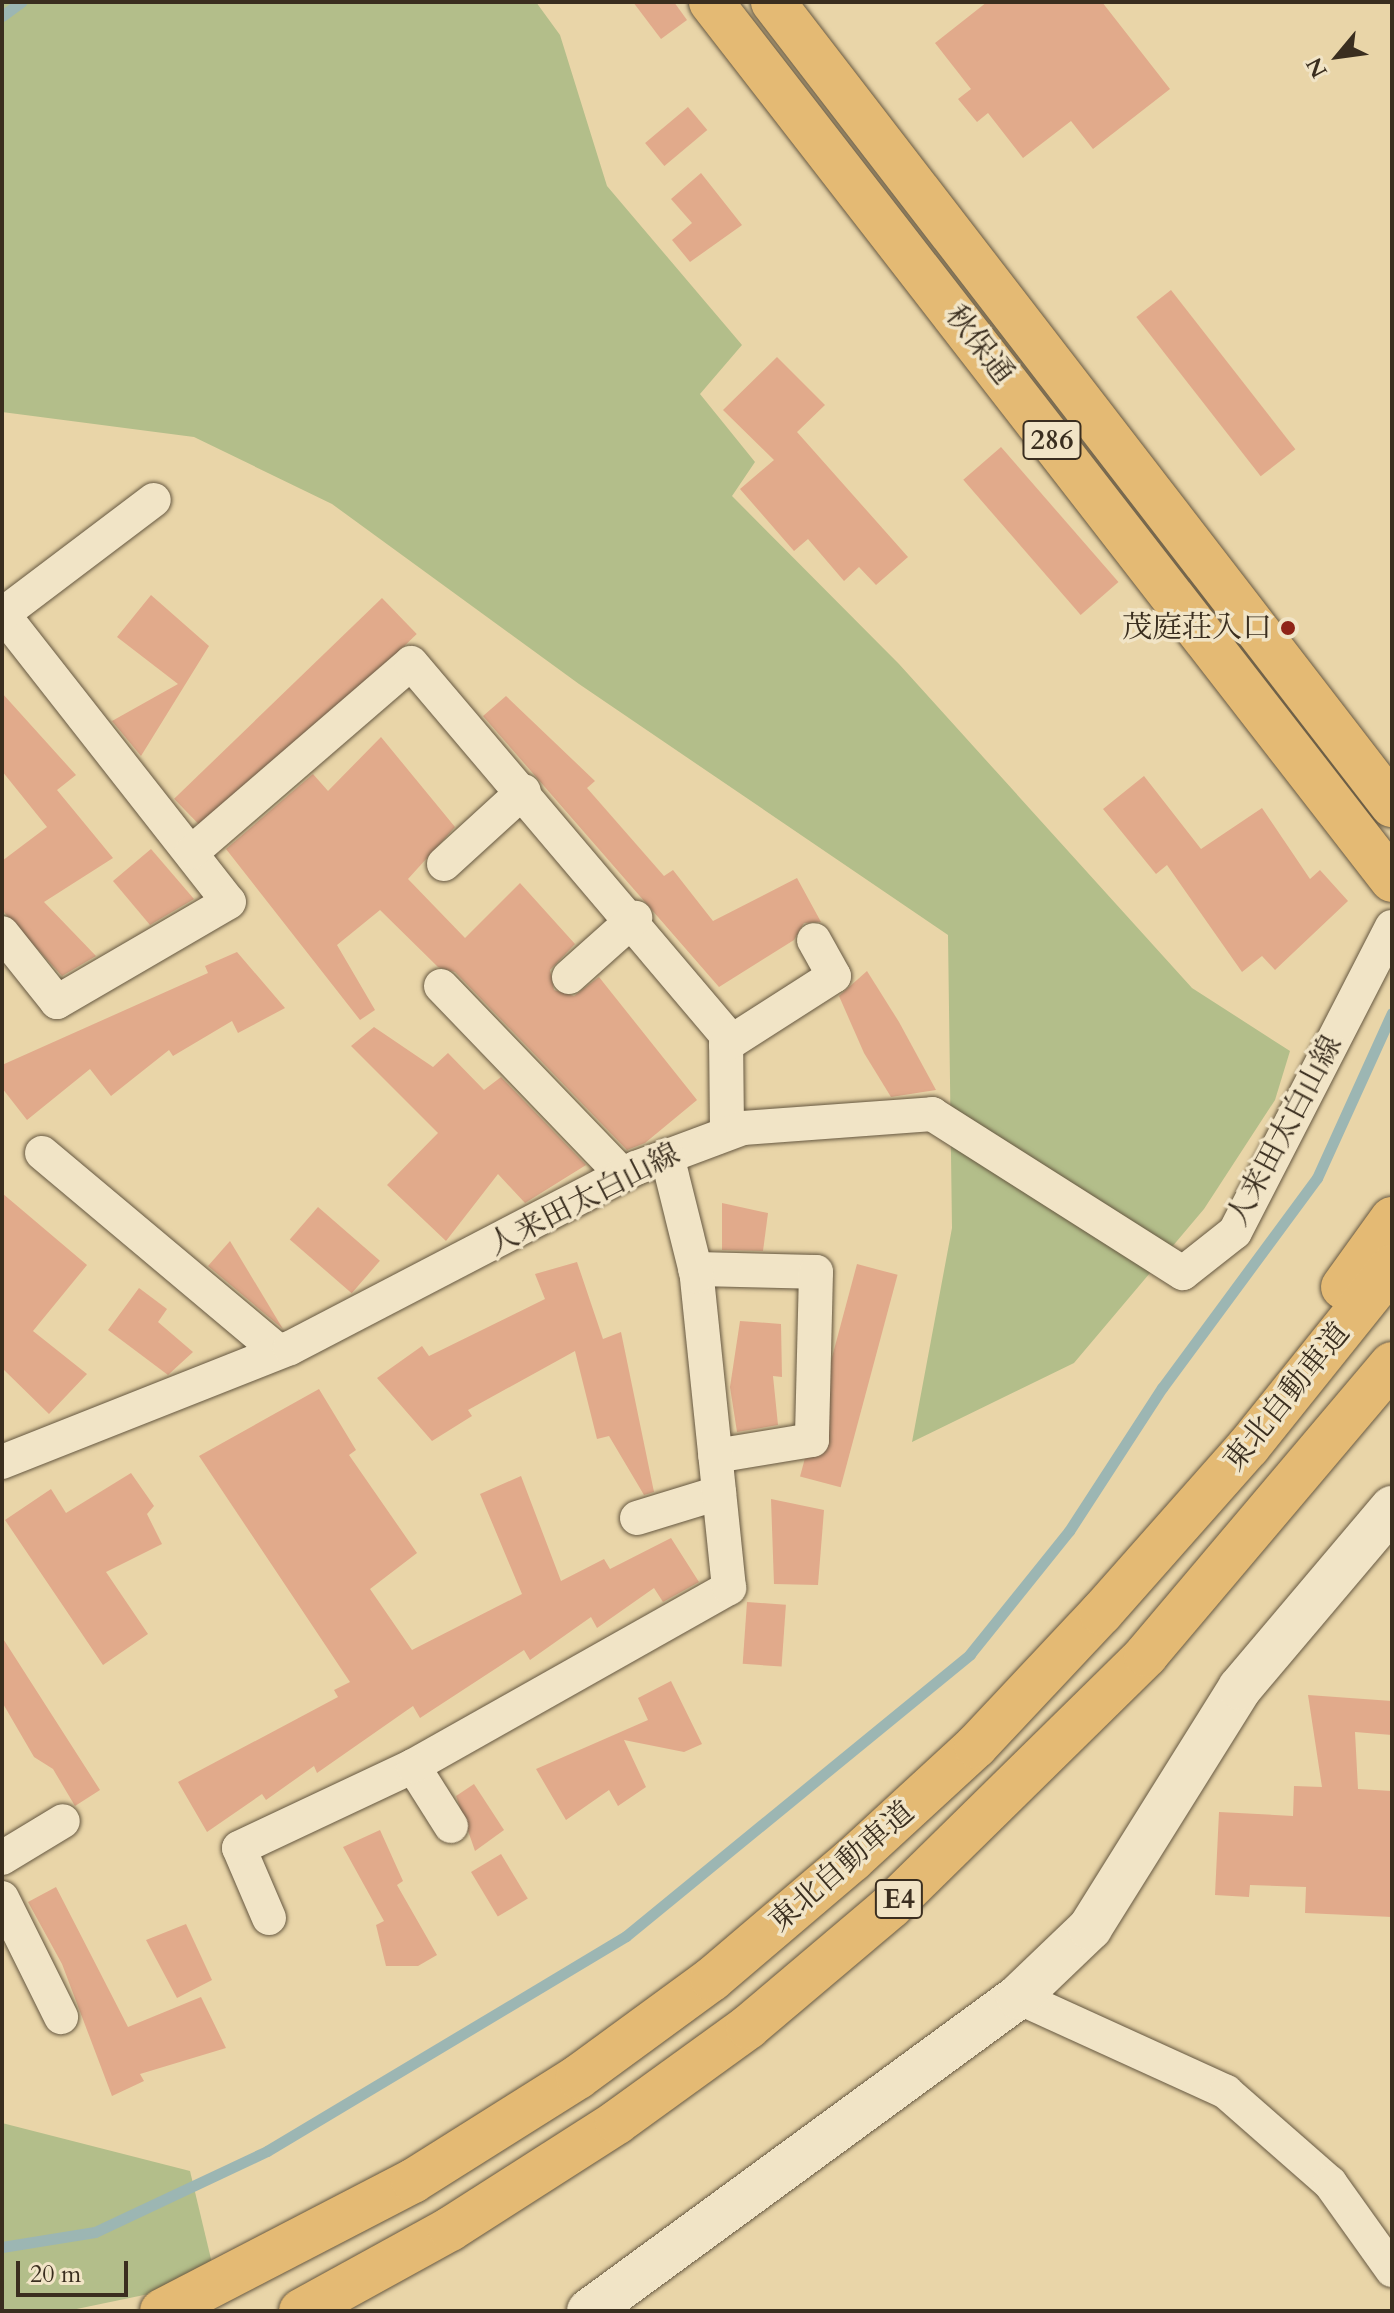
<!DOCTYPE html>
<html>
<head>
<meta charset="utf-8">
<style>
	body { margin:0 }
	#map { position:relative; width:1394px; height:2313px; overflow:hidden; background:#e9d5a8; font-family:Cardo,"Noto Serif JP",serif }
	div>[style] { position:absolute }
	.green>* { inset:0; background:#b3be8a }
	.stream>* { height:11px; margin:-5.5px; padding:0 5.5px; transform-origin:5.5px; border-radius:5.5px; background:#9cb6b3 }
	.building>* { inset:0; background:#e1aa8b; transform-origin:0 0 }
	.roads { filter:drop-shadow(0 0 2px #665841) drop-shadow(0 0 2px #665841) }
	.minor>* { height:34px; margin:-17px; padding:0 17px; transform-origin:17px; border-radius:17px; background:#f1e4c6 }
	.tertiary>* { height:44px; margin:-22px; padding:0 22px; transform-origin:22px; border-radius:22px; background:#f1e4c6 }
	.trunk>* { height:44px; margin:-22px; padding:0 22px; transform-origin:22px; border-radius:22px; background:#e4ba74 }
	.motorway>* { height:44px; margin:-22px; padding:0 22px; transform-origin:22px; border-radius:22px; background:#e4ba74 }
	.dots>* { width:22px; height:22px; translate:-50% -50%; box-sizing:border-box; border:4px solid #f1e4c6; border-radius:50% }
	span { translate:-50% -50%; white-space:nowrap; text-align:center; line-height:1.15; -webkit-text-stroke:7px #f1e4c6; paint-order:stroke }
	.shield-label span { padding:2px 6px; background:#f1e4c6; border:2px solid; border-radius:6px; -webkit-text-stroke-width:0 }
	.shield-label { font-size:28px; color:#3a2e1f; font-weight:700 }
	.street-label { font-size:30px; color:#3a2e1f }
	.poi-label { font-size:30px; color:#3a2e1f }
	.right { translate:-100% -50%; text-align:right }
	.frame { position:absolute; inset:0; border:4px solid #3a2e1f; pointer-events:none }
	.north { position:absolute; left:1298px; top:16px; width:80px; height:80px; -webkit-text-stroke:6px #f1e4c6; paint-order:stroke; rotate:241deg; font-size:22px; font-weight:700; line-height:32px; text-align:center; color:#3a2e1f }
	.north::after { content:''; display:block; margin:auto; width:28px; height:36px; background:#3a2e1f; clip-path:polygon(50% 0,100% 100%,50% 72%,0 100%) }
	.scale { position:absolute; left:16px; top:2261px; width:112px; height:36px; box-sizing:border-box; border:4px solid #3a2e1f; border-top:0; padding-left:10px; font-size:24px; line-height:28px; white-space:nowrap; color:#3a2e1f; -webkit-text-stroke:6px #f1e4c6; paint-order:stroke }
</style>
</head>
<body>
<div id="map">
	<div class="green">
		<i style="clip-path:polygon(2px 2px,536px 2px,560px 35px,607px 186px,742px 345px,700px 394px,755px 462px,732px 496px,899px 664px,1192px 988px,1290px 1051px,1275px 1100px,1204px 1209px,1074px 1363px,912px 1442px,952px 1228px,948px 935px,579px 684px,332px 504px,194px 437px,2px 412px)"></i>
		<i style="clip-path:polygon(2px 2123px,190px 2171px,216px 2280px,67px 2311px,2px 2311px)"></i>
	</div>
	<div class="stream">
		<i style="left:2px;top:16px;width:24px;rotate:-36deg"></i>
		<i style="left:2px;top:2247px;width:94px;rotate:-9.2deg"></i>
		<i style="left:95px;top:2232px;width:190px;rotate:-25.2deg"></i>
		<i style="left:267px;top:2151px;width:418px;rotate:-30.9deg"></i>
		<i style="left:626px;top:1936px;width:445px;rotate:-39.3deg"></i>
		<i style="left:970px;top:1654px;width:158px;rotate:-51.2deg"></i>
		<i style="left:1069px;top:1531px;width:171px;rotate:-57deg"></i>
		<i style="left:1162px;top:1388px;width:261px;rotate:-53.6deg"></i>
		<i style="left:1317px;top:1178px;width:181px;rotate:-65.6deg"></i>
	</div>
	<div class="building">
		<i style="clip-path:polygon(633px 2px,674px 2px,687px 20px,661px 39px)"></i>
		<i style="clip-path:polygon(987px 2px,1102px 2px,1170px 89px,1093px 149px,1071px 121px,1023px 158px,988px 113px,977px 122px,958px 99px,971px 89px,935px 43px)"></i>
		<i style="left:688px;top:107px;width:30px;height:56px;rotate:50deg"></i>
		<i style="clip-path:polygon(701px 173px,742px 225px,690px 262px,672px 240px,692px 223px,671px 199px)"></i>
		<i style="left:1171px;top:290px;width:202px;height:44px;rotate:52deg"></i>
		<i style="clip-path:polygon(777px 357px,825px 405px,797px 432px,908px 557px,876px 585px,859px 567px,844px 581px,808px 539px,794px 551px,740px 489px,774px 460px,723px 410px)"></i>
		<i style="left:1001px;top:447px;width:179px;height:50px;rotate:49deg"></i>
		<i style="clip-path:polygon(151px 595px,209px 646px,141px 756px,112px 721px,178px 684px,117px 637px)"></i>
		<i style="left:382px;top:598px;width:50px;height:289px;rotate:46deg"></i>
		<i style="clip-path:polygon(2px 693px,76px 775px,57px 790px,113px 858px,44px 902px,96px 956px,62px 976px,2px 910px,2px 861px,47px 827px,2px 771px)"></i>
		<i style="clip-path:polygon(506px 696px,595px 781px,587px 788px,664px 876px,673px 870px,713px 921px,797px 878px,821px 922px,804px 923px,794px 940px,719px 987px,483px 716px)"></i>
		<i style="clip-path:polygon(381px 737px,455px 827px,408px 879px,465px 938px,520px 883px,575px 944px,550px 970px,554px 990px,574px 996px,599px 977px,697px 1100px,645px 1143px,627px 1150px,455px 972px,438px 967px,380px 910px,337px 945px,375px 1010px,360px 1020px,226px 849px,313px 774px,328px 791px)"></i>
		<i style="clip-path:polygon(1144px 776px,1201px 849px,1262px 808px,1310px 879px,1320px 870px,1348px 901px,1275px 970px,1262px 956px,1242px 972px,1167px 865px,1156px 874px,1103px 809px)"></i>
		<i style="clip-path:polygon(151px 849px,194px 899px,150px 925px,113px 881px)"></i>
		<i style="clip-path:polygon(237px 952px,285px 1008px,238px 1033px,232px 1021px,173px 1056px,169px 1050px,111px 1096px,90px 1069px,27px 1120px,2px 1088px,2px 1065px,208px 973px,205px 966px)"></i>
		<i style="clip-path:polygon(867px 971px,899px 1022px,936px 1090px,891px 1097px,864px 1053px,839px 996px)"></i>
		<i style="clip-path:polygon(374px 1027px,433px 1067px,448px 1053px,484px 1090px,501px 1077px,586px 1165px,525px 1203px,498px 1174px,446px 1241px,387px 1185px,438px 1133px,351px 1046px)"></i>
		<i style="clip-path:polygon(2px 1193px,87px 1265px,33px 1331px,87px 1374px,49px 1414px,2px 1368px)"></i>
		<i style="clip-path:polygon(722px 1203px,768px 1213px,763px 1251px,722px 1250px)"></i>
		<i style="left:318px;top:1207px;width:82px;height:43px;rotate:41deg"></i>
		<i style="clip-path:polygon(230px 1241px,283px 1329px,208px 1266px)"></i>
		<i style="clip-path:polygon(577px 1262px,603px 1339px,621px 1332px,654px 1492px,644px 1495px,609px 1436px,597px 1439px,575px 1351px,468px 1410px,472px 1416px,432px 1441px,377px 1378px,422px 1346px,429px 1356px,545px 1299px,535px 1274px)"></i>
		<i style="left:857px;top:1264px;width:42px;height:220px;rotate:15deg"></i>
		<i style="clip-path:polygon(139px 1288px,167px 1309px,158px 1322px,193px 1352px,168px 1375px,108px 1330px)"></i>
		<i style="clip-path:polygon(740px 1321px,781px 1324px,782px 1377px,773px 1376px,778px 1425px,737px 1432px,730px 1387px)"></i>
		<i style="clip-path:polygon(319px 1389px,356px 1450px,349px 1455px,417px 1553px,370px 1589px,412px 1650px,522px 1594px,480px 1494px,521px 1476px,561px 1581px,604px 1559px,610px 1569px,671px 1538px,699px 1582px,663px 1602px,654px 1588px,597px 1628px,591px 1617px,530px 1660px,524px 1650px,420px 1718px,413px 1706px,317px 1773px,314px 1766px,266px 1800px,262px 1794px,207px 1832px,178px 1782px,338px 1697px,334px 1690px,350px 1682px,199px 1456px)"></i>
		<i style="clip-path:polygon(131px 1473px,154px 1506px,147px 1514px,162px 1544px,106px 1572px,148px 1634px,103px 1665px,5px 1520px,51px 1489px,66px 1513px)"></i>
		<i style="clip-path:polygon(771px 1499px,824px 1510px,818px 1585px,774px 1584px)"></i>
		<i style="left:747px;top:1602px;width:39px;height:62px;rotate:4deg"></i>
		<i style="clip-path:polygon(2px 1637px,100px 1790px,75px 1806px,53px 1769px,34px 1757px,2px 1702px)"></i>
		<i style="clip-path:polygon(671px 1681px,702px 1744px,684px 1752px,624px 1740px,646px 1787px,618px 1806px,609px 1790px,566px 1820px,536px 1769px,648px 1720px,638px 1698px)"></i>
		<i style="clip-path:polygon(1308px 1695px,1392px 1701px,1392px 1735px,1355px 1732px,1358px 1789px,1392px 1791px,1392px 1917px,1305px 1913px,1306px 1887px,1250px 1885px,1249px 1897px,1215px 1895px,1219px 1812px,1293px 1816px,1294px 1786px,1322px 1787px)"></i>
		<i style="clip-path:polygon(474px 1784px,504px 1830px,475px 1851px,456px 1796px)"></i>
		<i style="clip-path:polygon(380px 1830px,403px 1881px,397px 1885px,437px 1955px,418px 1966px,386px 1966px,376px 1925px,384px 1921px,343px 1847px)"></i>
		<i style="left:501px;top:1854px;width:52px;height:35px;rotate:59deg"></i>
		<i style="clip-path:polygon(56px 1887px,128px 2027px,201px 1997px,226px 2048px,140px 2074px,144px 2081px,112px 2096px,62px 1964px,28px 1902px)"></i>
		<i style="clip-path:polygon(186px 1924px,212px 1980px,177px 1998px,146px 1940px)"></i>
	</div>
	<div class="roads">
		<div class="minor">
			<i style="left:2px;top:613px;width:367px;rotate:51.9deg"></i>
			<i style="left:229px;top:902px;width:199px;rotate:149.8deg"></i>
			<i style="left:57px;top:1002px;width:88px;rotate:-128.6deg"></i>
			<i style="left:3px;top:614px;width:189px;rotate:-37.1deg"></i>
			<i style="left:192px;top:852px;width:289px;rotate:-40.8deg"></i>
			<i style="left:411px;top:663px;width:487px;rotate:49.7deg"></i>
			<i style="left:726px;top:1034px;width:99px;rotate:89.4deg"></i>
			<i style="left:444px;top:864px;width:108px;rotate:-42.4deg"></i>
			<i style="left:569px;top:977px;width:89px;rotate:-41.8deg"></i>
			<i style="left:441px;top:986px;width:262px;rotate:46.1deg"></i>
			<i style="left:726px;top:1045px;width:128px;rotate:-32.6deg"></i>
			<i style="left:834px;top:976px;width:41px;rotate:-119.1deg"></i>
			<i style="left:42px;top:1153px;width:309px;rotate:40deg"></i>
			<i style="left:695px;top:1269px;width:121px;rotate:1.4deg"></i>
			<i style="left:816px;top:1272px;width:168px;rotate:91.4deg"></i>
			<i style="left:812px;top:1440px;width:98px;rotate:170.6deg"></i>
			<i style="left:2px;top:1462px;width:310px;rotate:-21.6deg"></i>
			<i style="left:290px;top:1348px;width:390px;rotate:-27.5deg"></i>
			<i style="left:636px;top:1168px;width:114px;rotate:-20.5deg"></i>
			<i style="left:743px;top:1128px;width:190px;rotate:-4.2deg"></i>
			<i style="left:932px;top:1114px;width:297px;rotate:32.4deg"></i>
			<i style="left:1183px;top:1273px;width:66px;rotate:-38.3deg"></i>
			<i style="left:1235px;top:1232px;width:343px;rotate:-62.8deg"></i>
			<i style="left:637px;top:1518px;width:86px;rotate:-17deg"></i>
			<i style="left:413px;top:1766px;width:71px;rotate:57.7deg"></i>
			<i style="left:2px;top:1858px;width:71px;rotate:-31.2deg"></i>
			<i style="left:2px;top:1898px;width:133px;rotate:63.6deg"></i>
			<i style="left:269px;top:1918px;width:76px;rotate:-113.2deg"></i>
			<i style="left:239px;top:1848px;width:192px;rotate:-25.2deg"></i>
			<i style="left:413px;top:1766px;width:363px;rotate:-29.4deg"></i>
			<i style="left:729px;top:1588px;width:314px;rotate:-95.9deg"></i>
			<i style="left:697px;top:1276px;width:124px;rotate:-104deg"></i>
			<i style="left:1018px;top:1997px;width:229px;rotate:24.5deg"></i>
			<i style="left:1226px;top:2092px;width:138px;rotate:41.2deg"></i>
			<i style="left:1330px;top:2183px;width:107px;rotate:54.5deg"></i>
		</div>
		<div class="tertiary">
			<i style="left:589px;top:2311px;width:532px;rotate:-36.2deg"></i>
			<i style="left:1018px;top:1997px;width:100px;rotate:-43.8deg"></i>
			<i style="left:1090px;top:1928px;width:283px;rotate:-58deg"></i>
			<i style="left:1240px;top:1688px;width:236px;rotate:-49.8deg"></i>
		</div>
		<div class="trunk">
			<i style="left:711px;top:2px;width:1111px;rotate:52.2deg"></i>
			<i style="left:773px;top:2px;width:1014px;rotate:52.37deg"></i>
		</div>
		<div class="motorway">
			<i style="left:1343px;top:1287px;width:84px;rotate:-54.2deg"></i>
			<i style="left:162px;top:2311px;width:283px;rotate:-27.4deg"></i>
			<i style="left:413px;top:2181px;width:195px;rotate:-32.2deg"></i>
			<i style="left:578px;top:2077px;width:166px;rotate:-36.2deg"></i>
			<i style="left:712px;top:1979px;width:184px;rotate:-40.4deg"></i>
			<i style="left:852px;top:1860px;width:168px;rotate:-42.6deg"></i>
			<i style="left:976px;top:1746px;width:183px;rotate:-46.8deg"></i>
			<i style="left:1101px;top:1613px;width:222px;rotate:-48.5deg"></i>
			<i style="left:1248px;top:1447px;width:231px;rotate:-51.3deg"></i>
			<i style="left:301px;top:2311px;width:170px;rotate:-28.8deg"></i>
			<i style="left:450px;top:2229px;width:198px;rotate:-32.6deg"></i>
			<i style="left:617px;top:2122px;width:162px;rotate:-35.9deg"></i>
			<i style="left:748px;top:2027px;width:187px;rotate:-40.2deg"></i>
			<i style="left:891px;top:1906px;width:358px;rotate:-44.5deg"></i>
			<i style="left:1146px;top:1655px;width:381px;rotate:-49.8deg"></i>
		</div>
	</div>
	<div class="dots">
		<i style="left:1288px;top:628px;background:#8f2418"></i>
	</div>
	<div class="shield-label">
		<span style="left:1052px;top:440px">286</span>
		<span style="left:899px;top:1899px">E4</span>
	</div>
	<div class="street-label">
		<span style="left:979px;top:345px;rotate:52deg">秋保通</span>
		<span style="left:1285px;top:1131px;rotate:-62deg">人来田太白山線</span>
		<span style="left:584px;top:1200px;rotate:-27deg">人来田太白山線</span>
		<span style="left:1287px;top:1397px;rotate:-51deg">東北自動車道</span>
		<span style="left:842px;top:1867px;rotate:-41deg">東北自動車道</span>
	</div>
	<div class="poi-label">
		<span class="right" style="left:1272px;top:628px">茂庭荘入口</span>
	</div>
	<div class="frame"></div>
	<div class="north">N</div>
	<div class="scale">20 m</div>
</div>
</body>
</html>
